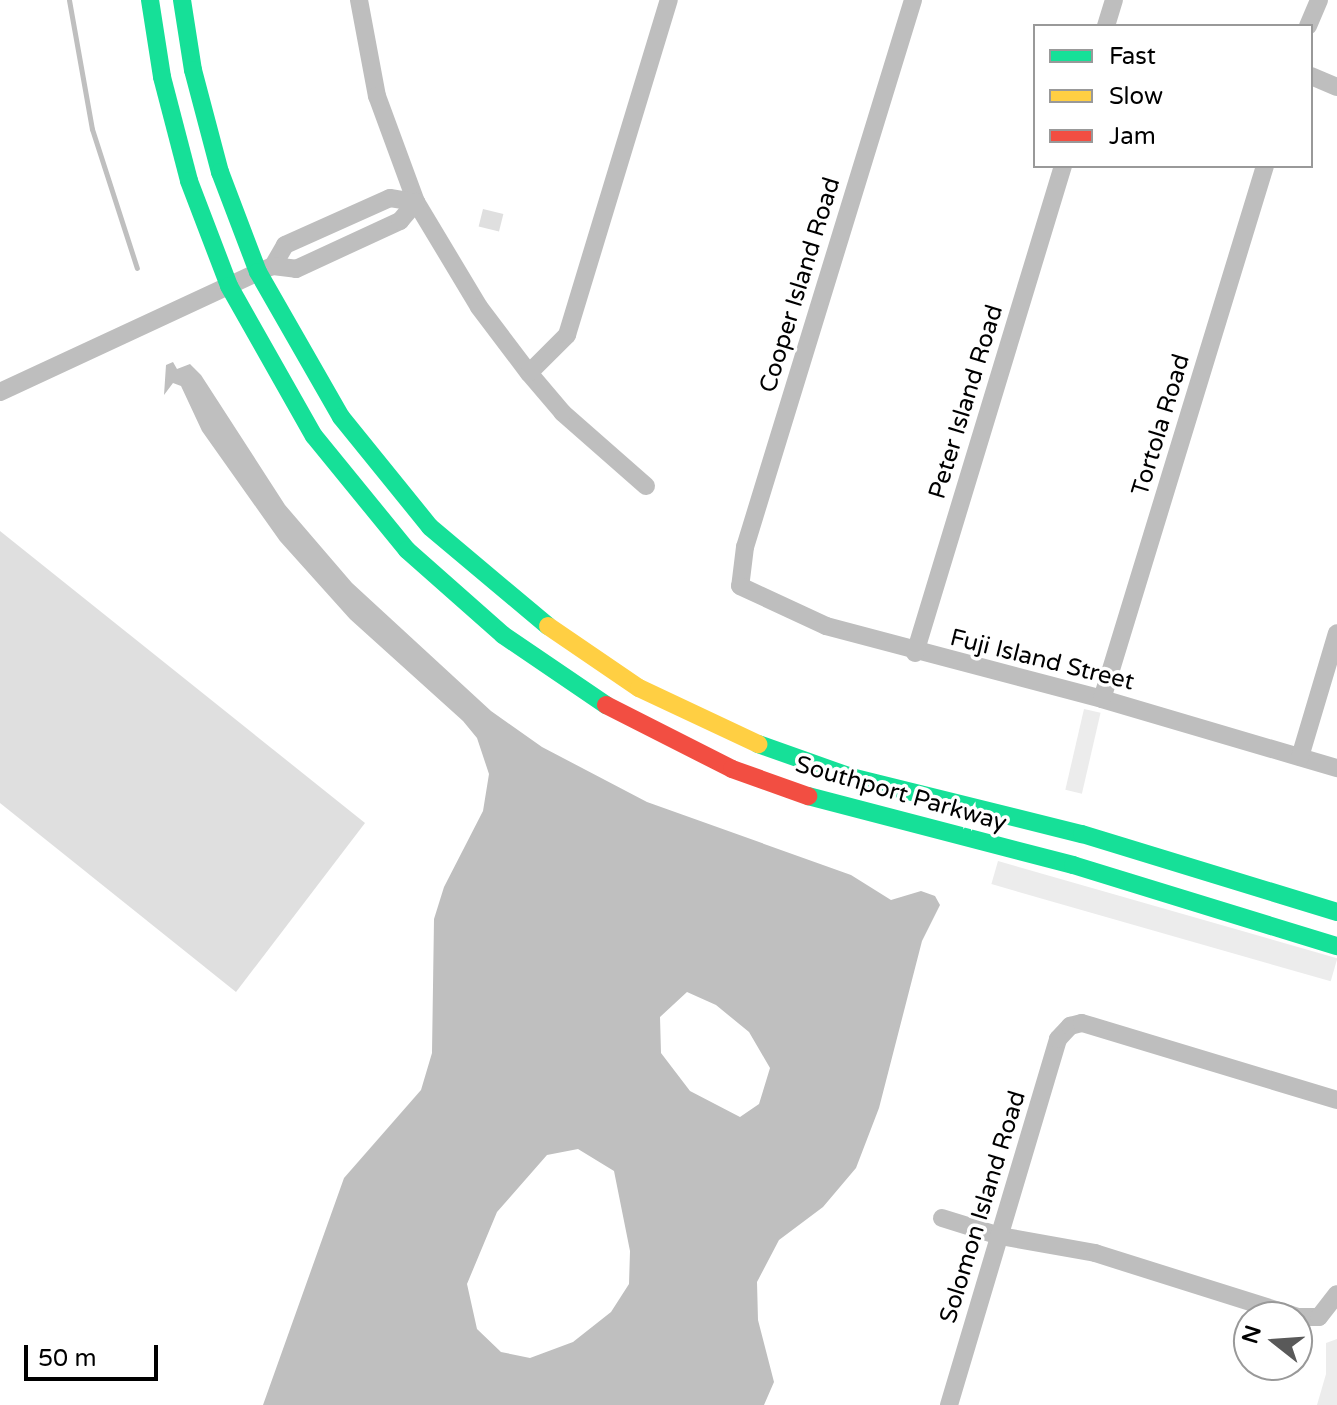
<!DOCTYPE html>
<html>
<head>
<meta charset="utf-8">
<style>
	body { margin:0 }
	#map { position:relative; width:1337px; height:1405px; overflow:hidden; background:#fff; font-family:"Varela Round",sans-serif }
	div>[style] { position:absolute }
	.green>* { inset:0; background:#ececec; transform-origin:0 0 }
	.water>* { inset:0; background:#bfbfbf }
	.stream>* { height:5px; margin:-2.5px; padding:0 2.5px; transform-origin:2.5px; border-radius:2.5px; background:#bfbfbf }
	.building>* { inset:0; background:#dfdfdf; transform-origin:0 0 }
	.street>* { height:18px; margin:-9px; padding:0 9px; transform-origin:9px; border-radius:9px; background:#bebebe }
	.fast>* { height:18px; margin:-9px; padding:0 9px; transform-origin:9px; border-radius:9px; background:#16e098 }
	.slow>* { height:18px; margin:-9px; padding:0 9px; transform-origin:9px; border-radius:9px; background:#ffcf43 }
	.jam>* { height:18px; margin:-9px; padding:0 9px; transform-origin:9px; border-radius:9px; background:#f24e42 }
	span { translate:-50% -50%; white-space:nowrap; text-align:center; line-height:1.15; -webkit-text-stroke:7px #fff; paint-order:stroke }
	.street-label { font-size:24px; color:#000 }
	.legend { position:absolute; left:1033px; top:24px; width:280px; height:144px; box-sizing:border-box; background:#fff; border:2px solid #999; margin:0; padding:10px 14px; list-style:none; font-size:24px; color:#000 }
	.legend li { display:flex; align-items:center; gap:16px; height:40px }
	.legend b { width:40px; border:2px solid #999 }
	.north { position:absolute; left:1233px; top:1301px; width:80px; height:80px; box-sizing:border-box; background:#fff; border:2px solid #999; border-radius:50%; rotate:287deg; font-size:22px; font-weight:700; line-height:32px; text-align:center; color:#000 }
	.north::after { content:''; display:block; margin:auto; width:28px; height:36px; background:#595959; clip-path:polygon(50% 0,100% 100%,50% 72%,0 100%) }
	.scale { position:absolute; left:24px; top:1345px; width:134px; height:36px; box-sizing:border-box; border:4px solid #000; border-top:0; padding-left:10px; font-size:24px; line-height:28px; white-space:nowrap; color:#000; -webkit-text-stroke:6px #fff; paint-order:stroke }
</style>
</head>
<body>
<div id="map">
	<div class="green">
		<i style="left:1084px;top:709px;width:17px;height:83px;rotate:13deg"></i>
		<i style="left:998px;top:861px;width:353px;height:24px;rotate:16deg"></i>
		<i style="clip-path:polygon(1337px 1339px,1337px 1405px,1317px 1405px,1326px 1374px,1326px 1343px)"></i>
	</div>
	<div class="water">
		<i style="clip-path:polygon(evenodd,173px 362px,177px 369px,190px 364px,201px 375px,285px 505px,352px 583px,491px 711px,542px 747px,647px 802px,851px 875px,891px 900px,921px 891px,935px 896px,940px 905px,922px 941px,879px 1108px,856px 1168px,823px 1207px,779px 1240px,757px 1282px,758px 1320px,774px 1382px,764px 1405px,263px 1405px,344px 1178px,421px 1090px,432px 1053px,434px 919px,444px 887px,483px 811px,489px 774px,477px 738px,463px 721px,350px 619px,280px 541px,202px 431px,181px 386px,173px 383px,164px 395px,166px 365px,173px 362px,687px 992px,716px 1005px,749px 1032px,770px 1068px,759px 1104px,740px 1117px,690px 1091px,661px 1053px,660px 1017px,687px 992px,173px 362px,578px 1149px,614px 1171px,630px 1251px,629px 1284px,611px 1312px,573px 1342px,530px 1358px,501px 1352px,477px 1329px,467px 1284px,497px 1212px,547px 1155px,578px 1149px)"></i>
	</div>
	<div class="stream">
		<i style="left:69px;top:0;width:131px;rotate:79.9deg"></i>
		<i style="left:92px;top:129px;width:146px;rotate:72.1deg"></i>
	</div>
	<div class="building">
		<i style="left:483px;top:209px;width:21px;height:18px;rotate:14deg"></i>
		<i style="clip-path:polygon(0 531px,365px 823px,236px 992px,0 803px)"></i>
	</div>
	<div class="street">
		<i style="left:359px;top:0;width:98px;rotate:79.4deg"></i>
		<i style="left:377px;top:96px;width:113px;rotate:69.8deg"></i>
		<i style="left:416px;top:202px;width:122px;rotate:59deg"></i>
		<i style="left:479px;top:307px;width:83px;rotate:52.9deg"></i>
		<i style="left:913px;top:0;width:572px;rotate:107.07deg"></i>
		<i style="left:745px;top:547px;width:39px;rotate:97deg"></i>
		<i style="left:740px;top:586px;width:95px;rotate:24.9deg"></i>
		<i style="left:826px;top:626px;width:285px;rotate:14.8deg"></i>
		<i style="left:1102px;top:699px;width:245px;rotate:16.4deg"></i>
		<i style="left:1106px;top:26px;width:27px;rotate:-73deg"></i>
		<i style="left:1308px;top:26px;width:28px;rotate:-67deg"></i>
		<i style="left:1311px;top:76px;width:28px;rotate:23deg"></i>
		<i style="left:273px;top:266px;width:24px;rotate:-60deg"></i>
		<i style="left:285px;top:245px;width:115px;rotate:-24.1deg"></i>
		<i style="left:390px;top:198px;width:26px;rotate:9deg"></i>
		<i style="left:0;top:392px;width:285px;rotate:-24.9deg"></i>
		<i style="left:258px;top:272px;width:16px;rotate:-22deg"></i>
		<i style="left:273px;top:266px;width:23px;rotate:7deg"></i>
		<i style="left:296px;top:269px;width:115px;rotate:-24.8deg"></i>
		<i style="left:400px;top:221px;width:25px;rotate:-50deg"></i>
		<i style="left:646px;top:486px;width:111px;rotate:-138.7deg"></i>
		<i style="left:563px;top:413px;width:52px;rotate:-130.4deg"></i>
		<i style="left:529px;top:373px;width:54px;rotate:-45deg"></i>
		<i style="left:567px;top:335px;width:350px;rotate:-73.1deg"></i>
		<i style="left:915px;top:653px;width:509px;rotate:-73.1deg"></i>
		<i style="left:1102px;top:699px;width:557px;rotate:-73deg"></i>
		<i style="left:1300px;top:757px;width:129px;rotate:-73.4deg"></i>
		<i style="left:942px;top:1218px;width:61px;rotate:17.2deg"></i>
		<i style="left:1000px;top:1236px;width:97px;rotate:10.1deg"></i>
		<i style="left:1095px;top:1253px;width:213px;rotate:17.5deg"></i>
		<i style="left:1298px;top:1317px;width:21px"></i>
		<i style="left:1319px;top:1317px;width:29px;rotate:-52deg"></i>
		<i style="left:949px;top:1405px;width:382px;rotate:-73.4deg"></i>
		<i style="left:1058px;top:1039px;width:18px;rotate:-47deg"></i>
		<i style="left:1070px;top:1026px;width:12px;rotate:-14deg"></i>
		<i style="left:1082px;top:1023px;width:266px;rotate:16.8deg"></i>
	</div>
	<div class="fast">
		<i style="left:150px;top:0;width:78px;rotate:81.1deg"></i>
		<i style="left:162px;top:77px;width:107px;rotate:75.4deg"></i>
		<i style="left:189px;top:181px;width:112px;rotate:69.1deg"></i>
		<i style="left:229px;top:286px;width:172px;rotate:60.5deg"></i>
		<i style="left:314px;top:436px;width:147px;rotate:50.8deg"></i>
		<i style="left:407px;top:550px;width:128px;rotate:41.5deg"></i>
		<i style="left:503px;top:635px;width:125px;rotate:34.2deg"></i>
		<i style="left:182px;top:0;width:71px;rotate:81.1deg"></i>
		<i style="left:193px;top:70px;width:106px;rotate:75.2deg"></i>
		<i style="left:220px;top:172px;width:107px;rotate:69.2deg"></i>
		<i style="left:258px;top:272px;width:167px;rotate:60.2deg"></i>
		<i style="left:341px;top:417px;width:141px;rotate:51deg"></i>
		<i style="left:430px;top:527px;width:154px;rotate:40deg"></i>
		<i style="left:758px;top:744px;width:99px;rotate:19.5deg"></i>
		<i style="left:851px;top:777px;width:238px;rotate:13.9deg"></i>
		<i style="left:1082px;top:834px;width:267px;rotate:17deg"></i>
		<i style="left:808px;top:796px;width:274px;rotate:14.6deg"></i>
		<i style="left:1073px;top:865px;width:276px;rotate:17.1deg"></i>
	</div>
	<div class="slow">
		<i style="left:548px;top:626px;width:110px;rotate:34.3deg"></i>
		<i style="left:639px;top:688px;width:132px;rotate:25.2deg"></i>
	</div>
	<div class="jam">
		<i style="left:606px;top:705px;width:141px;rotate:26.9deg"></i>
		<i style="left:732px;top:769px;width:81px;rotate:19.6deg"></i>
	</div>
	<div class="street-label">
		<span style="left:800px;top:285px;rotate:-73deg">Cooper Island Road</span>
		<span style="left:966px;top:402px;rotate:-73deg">Peter Island Road</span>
		<span style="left:1161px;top:425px;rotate:-73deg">Tortola Road</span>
		<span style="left:1042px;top:660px;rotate:14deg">Fuji Island Street</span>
		<span style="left:901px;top:794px;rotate:16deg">Southport Parkway</span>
		<span style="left:983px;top:1207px;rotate:-73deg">Solomon Island Road</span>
	</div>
	<ul class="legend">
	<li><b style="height:10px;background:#16e098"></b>Fast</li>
	<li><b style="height:10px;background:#ffcf43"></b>Slow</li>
	<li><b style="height:10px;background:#f24e42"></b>Jam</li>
	</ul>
	<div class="north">N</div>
	<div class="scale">50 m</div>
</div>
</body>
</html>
